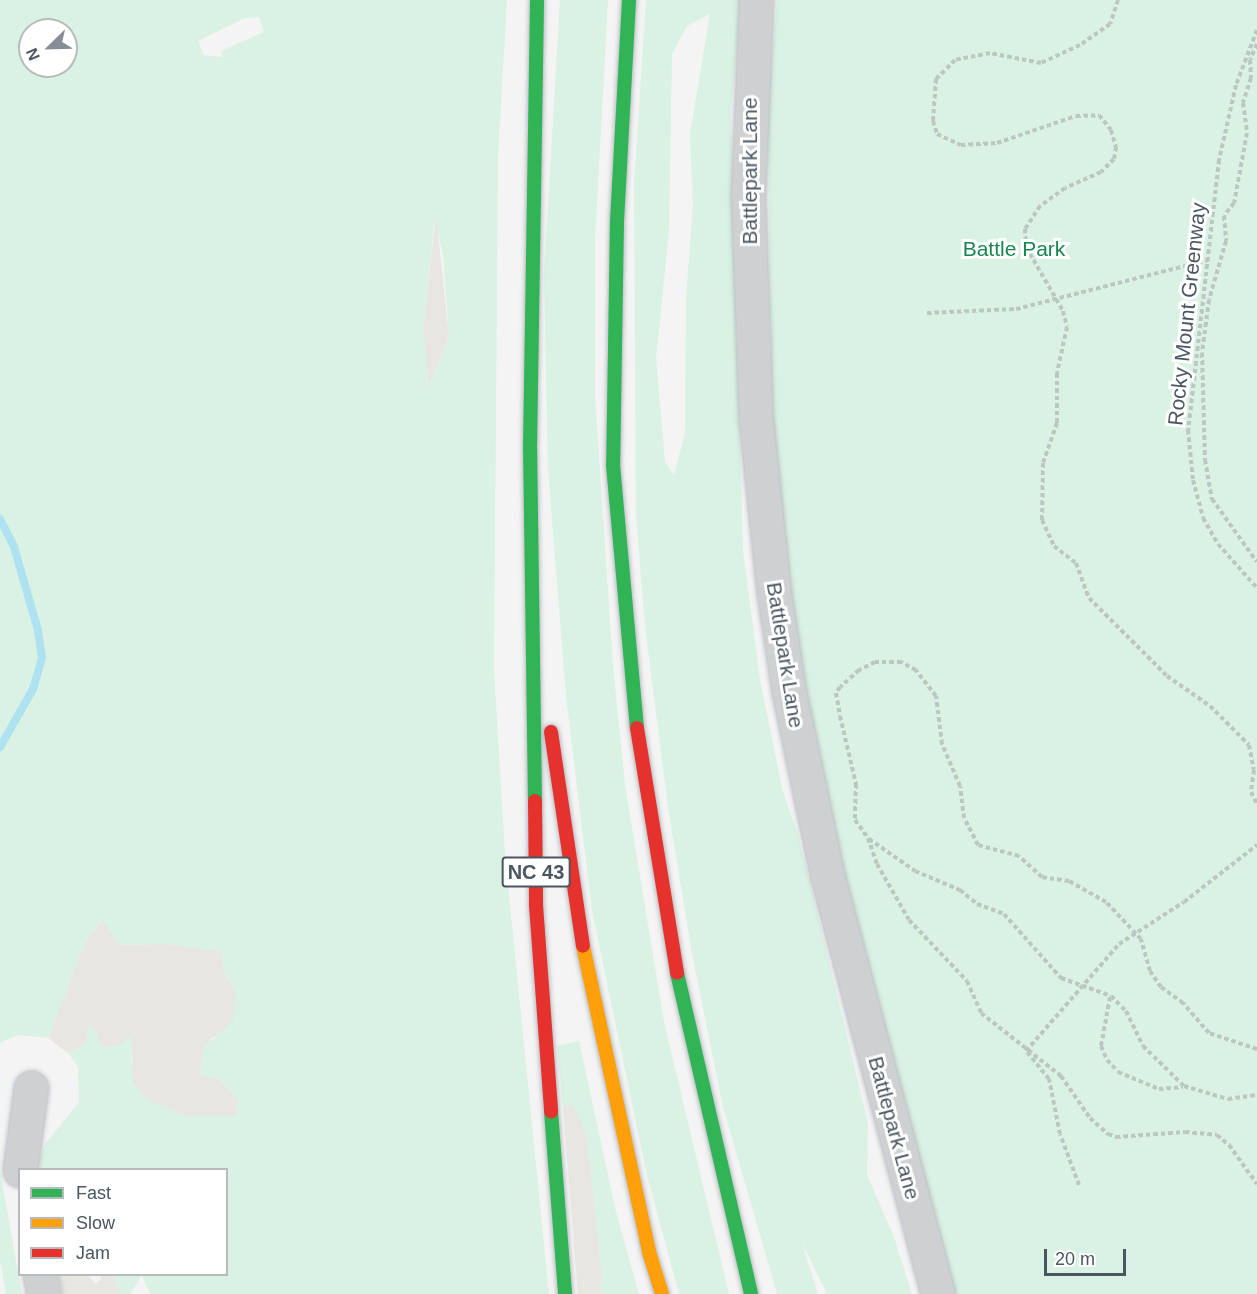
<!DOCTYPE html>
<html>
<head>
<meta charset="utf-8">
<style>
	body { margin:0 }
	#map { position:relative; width:1257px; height:1294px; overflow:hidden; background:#f4f4f4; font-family:Arial,sans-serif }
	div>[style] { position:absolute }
	.green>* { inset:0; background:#d9f2e3 }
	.sand>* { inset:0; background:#e7e6e1 }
	.stream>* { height:8px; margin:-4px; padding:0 4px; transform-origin:4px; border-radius:4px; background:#aee2f0 }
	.path>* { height:4px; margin-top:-2px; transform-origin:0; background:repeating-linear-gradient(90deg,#bcc7c4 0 4.5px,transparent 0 7.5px) }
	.roads { filter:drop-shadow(0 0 2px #b9bec3) drop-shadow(0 0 2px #b9bec3) }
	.street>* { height:33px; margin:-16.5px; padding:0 16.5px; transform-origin:16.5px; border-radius:16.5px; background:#ced0d2 }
	.fast>* { height:14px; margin:-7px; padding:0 7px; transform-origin:7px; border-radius:7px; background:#30b455 }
	.slow>* { height:14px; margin:-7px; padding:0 7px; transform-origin:7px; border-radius:7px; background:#ff9f0a }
	.jam>* { height:14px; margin:-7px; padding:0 7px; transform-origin:7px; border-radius:7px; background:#e5322d }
	span { translate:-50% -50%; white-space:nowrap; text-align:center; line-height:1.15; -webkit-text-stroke:6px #fff; paint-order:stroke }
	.shield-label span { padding:2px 4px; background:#fff; border:2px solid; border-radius:4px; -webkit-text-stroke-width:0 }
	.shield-label { font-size:20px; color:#4a5661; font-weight:700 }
	.street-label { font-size:21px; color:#4a5661 }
	.park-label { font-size:21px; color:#17864f }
	.legend { position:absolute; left:18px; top:1168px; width:210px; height:108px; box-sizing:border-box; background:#fff; border:2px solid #b7bbc0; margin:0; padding:8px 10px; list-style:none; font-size:18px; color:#4a5661 }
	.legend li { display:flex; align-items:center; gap:12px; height:30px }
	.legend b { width:30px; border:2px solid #b7bbc0 }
	.north { position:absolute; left:18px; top:18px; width:60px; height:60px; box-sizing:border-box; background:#fff; border:2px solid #b7bbc0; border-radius:50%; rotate:247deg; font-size:16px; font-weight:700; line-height:24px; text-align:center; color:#4a5661 }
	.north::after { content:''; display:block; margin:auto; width:21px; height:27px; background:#868d94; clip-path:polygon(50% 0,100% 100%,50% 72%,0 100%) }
	.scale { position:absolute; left:1044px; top:1249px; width:82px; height:27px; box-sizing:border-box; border:3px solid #4a5661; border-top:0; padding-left:8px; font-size:18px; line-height:21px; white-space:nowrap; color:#4a5661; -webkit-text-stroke:4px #fff; paint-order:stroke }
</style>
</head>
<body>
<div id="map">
	<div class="green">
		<i style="clip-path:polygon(evenodd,0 0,507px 0,498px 155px,494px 670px,505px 855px,549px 1294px,150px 1294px,142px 1275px,130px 1294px,121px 1294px,113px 1275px,226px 1274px,226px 1170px,40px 1169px,39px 1161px,45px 1144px,79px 1102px,78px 1067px,69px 1054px,86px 1042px,88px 1027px,132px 1035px,131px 1063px,225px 1116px,235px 1116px,219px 1079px,199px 1075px,204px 1044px,214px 1039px,236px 992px,223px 971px,221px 951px,162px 944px,119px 945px,101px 921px,85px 943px,48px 1038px,18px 1035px,0 1043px,0 0,259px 17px,264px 32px,221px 51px,223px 57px,204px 55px,198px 41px,245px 18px,259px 17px,0 0,30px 30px,66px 30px,66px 66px,30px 66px,30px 30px,0 0,435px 218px,443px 256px,449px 336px,430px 385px,423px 328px,435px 218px)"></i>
		<i style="clip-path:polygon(560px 0,608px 0,595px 241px,595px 396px,613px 666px,625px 785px,664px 1022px,729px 1294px,679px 1294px,647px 1176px,592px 911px,566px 696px,548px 469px,544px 275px)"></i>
		<i style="clip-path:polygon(evenodd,646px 0,741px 0,731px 114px,743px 550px,760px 680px,783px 792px,798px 834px,868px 1123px,867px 1175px,894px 1237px,912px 1294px,827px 1294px,802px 1243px,818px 1294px,777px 1294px,723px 1107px,692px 954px,668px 808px,645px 626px,636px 515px,634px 184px,646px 0,710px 14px,690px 134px,693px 206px,686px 297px,685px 433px,674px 475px,665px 462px,656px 358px,669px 231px,672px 54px,687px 26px,710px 14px)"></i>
		<i style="clip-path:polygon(777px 0,1257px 0,1257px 1294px,952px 1294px,843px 878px,797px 657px,772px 451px,768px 105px)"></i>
		<i style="clip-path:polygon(579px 1041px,616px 1212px,639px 1294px,600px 1294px,602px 1273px,587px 1137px,563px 1106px,557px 1046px)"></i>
		<i style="clip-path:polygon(0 1171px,22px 1294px,6px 1294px,0 1260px)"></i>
	</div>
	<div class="sand">
		<i style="clip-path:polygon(436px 215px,449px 336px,429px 387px,423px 328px)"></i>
		<i style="clip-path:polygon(102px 920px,119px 945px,162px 944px,221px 951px,223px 971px,236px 992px,233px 1021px,204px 1045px,199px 1075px,219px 1079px,238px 1100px,235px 1116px,186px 1116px,148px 1100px,133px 1083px,131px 1036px,118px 1045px,101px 1047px,95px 1030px,88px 1027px,86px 1042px,69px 1054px,48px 1038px,85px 943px)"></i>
		<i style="clip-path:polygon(573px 1105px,587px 1137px,602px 1273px,600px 1294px,578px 1294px,563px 1106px)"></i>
		<i style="clip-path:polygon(59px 1275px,87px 1275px,96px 1283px,101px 1280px,100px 1275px,113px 1275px,121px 1294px,63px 1294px)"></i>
	</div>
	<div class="stream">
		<i style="left:0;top:519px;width:31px;rotate:63deg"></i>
		<i style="left:14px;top:547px;width:86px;rotate:73.9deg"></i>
		<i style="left:38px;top:630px;width:28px;rotate:82deg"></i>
		<i style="left:42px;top:658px;width:32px;rotate:106deg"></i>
		<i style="left:33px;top:689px;width:67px;rotate:119.6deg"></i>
	</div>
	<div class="path">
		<i style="left:1118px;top:0;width:25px;rotate:108deg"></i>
		<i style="left:1110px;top:24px;width:37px;rotate:145deg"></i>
		<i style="left:1080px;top:45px;width:43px;rotate:155.2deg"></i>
		<i style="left:1041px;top:63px;width:52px;rotate:-168.9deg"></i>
		<i style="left:990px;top:53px;width:36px;rotate:169deg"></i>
		<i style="left:955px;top:60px;width:27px;rotate:135deg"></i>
		<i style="left:936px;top:79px;width:42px;rotate:94.1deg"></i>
		<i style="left:933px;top:121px;width:14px;rotate:73deg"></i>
		<i style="left:937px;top:134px;width:26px;rotate:25deg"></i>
		<i style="left:961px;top:145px;width:36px;rotate:-3deg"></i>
		<i style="left:997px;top:143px;width:83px;rotate:-18.9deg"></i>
		<i style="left:1076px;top:116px;width:23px;rotate:-2deg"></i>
		<i style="left:1099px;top:115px;width:19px;rotate:51deg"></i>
		<i style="left:1111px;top:130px;width:18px;rotate:74deg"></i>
		<i style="left:1116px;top:147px;width:12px;rotate:99deg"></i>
		<i style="left:1114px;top:159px;width:18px;rotate:135deg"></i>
		<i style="left:1101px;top:172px;width:39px;rotate:156deg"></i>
		<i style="left:1065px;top:188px;width:31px;rotate:144deg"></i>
		<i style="left:1040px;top:206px;width:27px;rotate:123deg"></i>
		<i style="left:1025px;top:229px;width:18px;rotate:87deg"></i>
		<i style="left:1026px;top:247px;width:74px;rotate:60deg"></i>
		<i style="left:1063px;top:311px;width:16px;rotate:76deg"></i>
		<i style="left:1067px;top:327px;width:47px;rotate:102.3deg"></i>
		<i style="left:1057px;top:373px;width:50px;rotate:90deg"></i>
		<i style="left:1057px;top:423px;width:42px;rotate:109.3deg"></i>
		<i style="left:1043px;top:463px;width:57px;rotate:91deg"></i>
		<i style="left:1042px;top:520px;width:29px;rotate:65deg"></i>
		<i style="left:1054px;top:546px;width:28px;rotate:38deg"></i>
		<i style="left:1076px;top:563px;width:37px;rotate:70deg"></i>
		<i style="left:1089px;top:598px;width:110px;rotate:45deg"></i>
		<i style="left:1167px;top:676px;width:52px;rotate:34.9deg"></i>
		<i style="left:1210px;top:706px;width:55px;rotate:45deg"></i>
		<i style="left:1249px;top:745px;width:25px;rotate:79deg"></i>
		<i style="left:1254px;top:770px;width:22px;rotate:98deg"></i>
		<i style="left:1251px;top:792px;width:13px;rotate:63deg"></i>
		<i style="left:1257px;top:30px;width:59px;rotate:110.9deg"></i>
		<i style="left:1236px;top:85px;width:77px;rotate:102.8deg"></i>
		<i style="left:1219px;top:160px;width:272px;rotate:96.5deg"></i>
		<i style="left:1188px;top:430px;width:50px;rotate:84.3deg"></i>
		<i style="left:1193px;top:480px;width:39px;rotate:75deg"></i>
		<i style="left:1203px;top:518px;width:30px;rotate:60deg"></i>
		<i style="left:1218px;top:544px;width:59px;rotate:48.4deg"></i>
		<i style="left:1257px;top:44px;width:17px;rotate:114deg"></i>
		<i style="left:1250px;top:60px;width:18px;rotate:87deg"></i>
		<i style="left:1251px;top:78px;width:26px;rotate:108deg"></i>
		<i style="left:1243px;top:103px;width:30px;rotate:82deg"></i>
		<i style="left:1247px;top:133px;width:71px;rotate:100.5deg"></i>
		<i style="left:1234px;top:203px;width:16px;rotate:128deg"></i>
		<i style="left:1224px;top:216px;width:25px;rotate:85deg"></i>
		<i style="left:1226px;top:241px;width:61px;rotate:106.1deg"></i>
		<i style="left:1209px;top:300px;width:53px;rotate:97.5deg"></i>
		<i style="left:1202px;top:353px;width:107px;rotate:88.4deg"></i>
		<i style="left:1205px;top:460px;width:40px;rotate:80deg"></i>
		<i style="left:1212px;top:499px;width:77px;rotate:54.5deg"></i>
		<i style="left:927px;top:313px;width:89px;rotate:-2.6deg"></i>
		<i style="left:1016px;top:309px;width:198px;rotate:-14.3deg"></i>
		<i style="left:869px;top:839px;width:56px;rotate:34.8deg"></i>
		<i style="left:915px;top:871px;width:49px;rotate:22.9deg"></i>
		<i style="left:960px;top:890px;width:22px;rotate:39deg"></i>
		<i style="left:977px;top:904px;width:29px;rotate:20deg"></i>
		<i style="left:1004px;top:914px;width:86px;rotate:48.3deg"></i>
		<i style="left:1061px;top:978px;width:53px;rotate:19.8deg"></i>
		<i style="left:1111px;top:996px;width:21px;rotate:45deg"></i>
		<i style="left:1126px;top:1011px;width:39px;rotate:64deg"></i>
		<i style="left:1143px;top:1046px;width:57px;rotate:44.3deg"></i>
		<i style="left:1184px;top:1086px;width:46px;rotate:16.5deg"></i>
		<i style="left:1228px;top:1099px;width:29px;rotate:-8deg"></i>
		<i style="left:1110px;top:997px;width:50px;rotate:100.4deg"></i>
		<i style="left:1101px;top:1046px;width:15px;rotate:67deg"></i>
		<i style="left:1107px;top:1060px;width:16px;rotate:47deg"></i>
		<i style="left:1118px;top:1072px;width:44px;rotate:22.5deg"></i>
		<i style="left:1159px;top:1089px;width:24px;rotate:-5deg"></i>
		<i style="left:1257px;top:1049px;width:51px;rotate:-161.6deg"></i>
		<i style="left:1209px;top:1033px;width:40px;rotate:-131deg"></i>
		<i style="left:1183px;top:1003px;width:27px;rotate:-144deg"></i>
		<i style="left:1161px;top:987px;width:19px;rotate:-125deg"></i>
		<i style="left:1150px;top:971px;width:33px;rotate:-106deg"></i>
		<i style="left:1141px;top:939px;width:51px;rotate:-133.4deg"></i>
		<i style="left:1106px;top:902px;width:43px;rotate:-150.4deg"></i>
		<i style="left:1069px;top:881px;width:27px;rotate:-172deg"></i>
		<i style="left:1042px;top:877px;width:31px;rotate:-138deg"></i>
		<i style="left:1019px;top:856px;width:42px;rotate:-165deg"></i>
		<i style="left:978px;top:845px;width:30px;rotate:-117deg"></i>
		<i style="left:964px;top:818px;width:32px;rotate:-97deg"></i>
		<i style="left:960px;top:786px;width:46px;rotate:-113.2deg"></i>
		<i style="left:942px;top:744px;width:48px;rotate:-97.1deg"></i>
		<i style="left:936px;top:696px;width:33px;rotate:-128deg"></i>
		<i style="left:916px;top:670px;width:17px;rotate:-152deg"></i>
		<i style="left:901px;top:662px;width:26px;rotate:180deg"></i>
		<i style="left:875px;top:662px;width:18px;rotate:153deg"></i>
		<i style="left:859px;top:670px;width:25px;rotate:138deg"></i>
		<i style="left:840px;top:687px;width:7px;rotate:124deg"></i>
		<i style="left:836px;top:693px;width:23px;rotate:80deg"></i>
		<i style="left:840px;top:716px;width:70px;rotate:76.8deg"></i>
		<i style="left:856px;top:784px;width:36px;rotate:92deg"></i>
		<i style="left:855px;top:820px;width:22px;rotate:54deg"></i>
		<i style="left:868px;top:838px;width:28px;rotate:71deg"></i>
		<i style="left:877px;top:864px;width:64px;rotate:60.3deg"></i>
		<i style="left:909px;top:920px;width:84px;rotate:46.4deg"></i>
		<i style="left:967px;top:981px;width:35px;rotate:66deg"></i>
		<i style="left:981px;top:1013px;width:102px;rotate:38.2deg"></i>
		<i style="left:1061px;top:1076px;width:51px;rotate:55.4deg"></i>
		<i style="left:1090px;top:1118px;width:24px;rotate:42deg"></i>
		<i style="left:1108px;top:1134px;width:9px;rotate:21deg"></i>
		<i style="left:1116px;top:1137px;width:69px;rotate:-4.1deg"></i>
		<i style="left:1185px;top:1132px;width:32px;rotate:5deg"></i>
		<i style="left:1217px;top:1135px;width:16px;rotate:40deg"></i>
		<i style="left:1229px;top:1145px;width:48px;rotate:54.3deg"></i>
		<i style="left:1079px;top:1185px;width:54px;rotate:-110.4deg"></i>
		<i style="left:1060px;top:1134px;width:56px;rotate:-101.3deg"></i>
		<i style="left:1049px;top:1079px;width:36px;rotate:-129deg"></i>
		<i style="left:1026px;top:1051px;width:142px;rotate:-49deg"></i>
		<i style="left:1119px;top:944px;width:77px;rotate:-32.9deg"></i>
		<i style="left:1184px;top:902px;width:93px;rotate:-38deg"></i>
	</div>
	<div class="roads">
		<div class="street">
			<i style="left:756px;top:0;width:195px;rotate:92.3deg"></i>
			<i style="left:748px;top:195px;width:225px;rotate:88deg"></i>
			<i style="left:756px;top:420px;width:174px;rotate:84.1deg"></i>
			<i style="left:774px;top:593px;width:100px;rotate:81.4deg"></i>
			<i style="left:789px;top:692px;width:190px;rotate:78.2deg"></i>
			<i style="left:828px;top:878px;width:430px;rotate:75.2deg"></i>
			<i style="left:20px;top:1170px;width:83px;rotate:-82.4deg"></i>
			<i style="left:40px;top:1274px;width:20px;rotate:79deg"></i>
		</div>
		<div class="fast">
			<i style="left:629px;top:0;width:221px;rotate:93.1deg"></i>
			<i style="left:617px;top:221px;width:244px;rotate:90.9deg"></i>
			<i style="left:613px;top:465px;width:264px;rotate:84.8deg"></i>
			<i style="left:535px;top:801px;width:352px;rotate:-90.8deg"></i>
			<i style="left:530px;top:449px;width:449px;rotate:-89.1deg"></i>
			<i style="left:677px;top:973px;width:329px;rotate:77deg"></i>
			<i style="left:551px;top:1111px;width:184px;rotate:85.6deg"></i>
		</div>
		<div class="slow">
			<i style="left:583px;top:946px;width:313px;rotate:77.8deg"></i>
			<i style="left:649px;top:1252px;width:44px;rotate:72.8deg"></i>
		</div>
		<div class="jam">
			<i style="left:637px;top:728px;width:248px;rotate:80.7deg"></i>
			<i style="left:551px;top:732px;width:216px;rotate:81.5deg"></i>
			<i style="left:535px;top:801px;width:104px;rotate:89.4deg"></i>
			<i style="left:536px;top:905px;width:207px;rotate:85.8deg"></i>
		</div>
	</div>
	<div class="shield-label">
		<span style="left:536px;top:872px">NC 43</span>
	</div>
	<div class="street-label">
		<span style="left:750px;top:171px;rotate:-90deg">Battlepark Lane</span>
		<span style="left:1187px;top:314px;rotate:-84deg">Rocky Mount Greenway</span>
		<span style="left:785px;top:655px;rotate:81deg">Battlepark Lane</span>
		<span style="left:894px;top:1128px;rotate:75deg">Battlepark Lane</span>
	</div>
	<div class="park-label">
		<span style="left:1014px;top:249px">Battle Park</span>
	</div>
	<ul class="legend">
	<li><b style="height:8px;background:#30b455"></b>Fast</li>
	<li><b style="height:8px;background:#ff9f0a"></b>Slow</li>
	<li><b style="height:8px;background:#e5322d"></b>Jam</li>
	</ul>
	<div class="north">N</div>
	<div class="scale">20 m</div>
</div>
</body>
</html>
